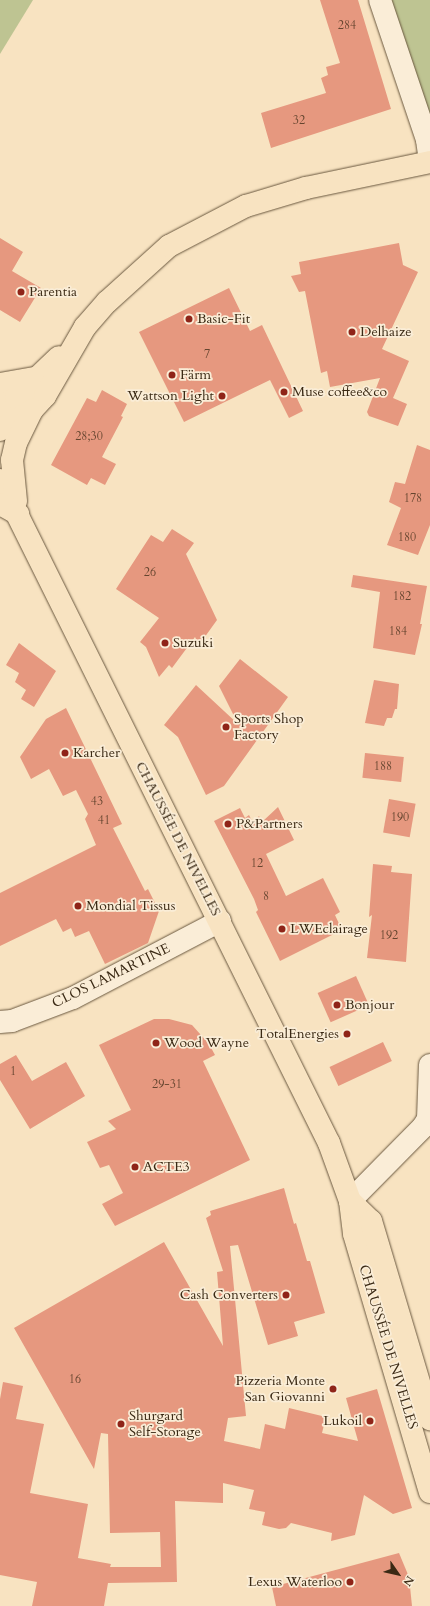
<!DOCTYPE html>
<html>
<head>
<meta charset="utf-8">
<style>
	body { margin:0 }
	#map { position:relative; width:430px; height:1606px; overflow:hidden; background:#f8e3c1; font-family:Cardo,serif }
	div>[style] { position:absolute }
	.green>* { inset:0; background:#bec492 }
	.building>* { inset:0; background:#e6987f; transform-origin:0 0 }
	.roads { filter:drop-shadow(0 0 1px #6a583f) drop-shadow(0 0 1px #6a583f) }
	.minor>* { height:22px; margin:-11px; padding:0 11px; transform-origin:11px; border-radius:11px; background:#faedd7 }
	.major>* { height:22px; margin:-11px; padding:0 11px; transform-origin:11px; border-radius:11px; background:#f8e3c1 }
	.highway>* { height:22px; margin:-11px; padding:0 11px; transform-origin:11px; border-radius:11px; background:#f8e3c1 }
	.dots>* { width:11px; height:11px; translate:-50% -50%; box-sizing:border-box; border:2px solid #faedd7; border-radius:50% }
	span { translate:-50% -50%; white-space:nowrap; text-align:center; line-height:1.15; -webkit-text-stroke:3.5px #faedd7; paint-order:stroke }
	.number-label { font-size:12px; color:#65452f }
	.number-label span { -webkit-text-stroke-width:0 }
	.poi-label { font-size:14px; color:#3a2914 }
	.left { translate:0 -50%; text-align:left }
	.right { translate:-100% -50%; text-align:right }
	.street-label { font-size:14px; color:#3a2914 }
	.north { position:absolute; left:378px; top:1554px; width:40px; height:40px; -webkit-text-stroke:3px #faedd7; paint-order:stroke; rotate:124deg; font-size:11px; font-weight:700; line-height:16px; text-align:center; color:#3a2914 }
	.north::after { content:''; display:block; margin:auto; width:14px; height:18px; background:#3a2914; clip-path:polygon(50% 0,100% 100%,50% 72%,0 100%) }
</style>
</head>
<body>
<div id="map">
	<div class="green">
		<i style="clip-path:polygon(0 0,33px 0,0 54px)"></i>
		<i style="clip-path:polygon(389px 0,430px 0,430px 117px)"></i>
	</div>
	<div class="building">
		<i style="clip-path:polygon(320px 0,358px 0,391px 109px,271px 148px,261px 113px,326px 93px,321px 78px,328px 75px,326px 67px,340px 63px)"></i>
		<i style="clip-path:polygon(0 238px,23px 252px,12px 271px,41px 288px,20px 322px,0 310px)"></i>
		<i style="clip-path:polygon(399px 243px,403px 265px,418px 272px,382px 349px,409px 361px,393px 398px,407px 404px,398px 426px,369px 416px,367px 412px,380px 378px,330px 387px,327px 371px,321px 373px,305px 291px,299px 292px,291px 276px,301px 274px,299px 262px)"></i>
		<i style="clip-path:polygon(229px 288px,250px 331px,262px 325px,303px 411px,289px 418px,270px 380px,184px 422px,139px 332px)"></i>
		<i style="clip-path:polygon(102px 390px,127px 404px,121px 416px,123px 417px,102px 457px,116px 464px,105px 485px,91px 478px,87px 485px,51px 465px,87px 398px,96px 402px)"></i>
		<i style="clip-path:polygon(417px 445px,430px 450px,430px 525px,418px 555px,387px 545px,401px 508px,389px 502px,395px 482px,405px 484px)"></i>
		<i style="clip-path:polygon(172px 529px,194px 543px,186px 554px,217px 620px,199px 645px,195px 637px,172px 668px,169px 665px,159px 677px,146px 647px,140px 642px,159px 618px,116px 589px,151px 535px,163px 542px)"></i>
		<i style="clip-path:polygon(353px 575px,427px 586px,420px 624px,422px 624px,415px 655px,373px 648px,380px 592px,351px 587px)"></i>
		<i style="clip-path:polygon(19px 643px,56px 671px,34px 707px,21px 699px,26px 690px,15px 682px,19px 673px,6px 665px)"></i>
		<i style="clip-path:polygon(240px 659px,288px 697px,224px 786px,206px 795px,178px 737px,164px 725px,196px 685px,238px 724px,219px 686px)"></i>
		<i style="clip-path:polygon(374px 680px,399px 684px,397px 709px,395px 709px,392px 718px,387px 718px,384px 726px,365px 723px)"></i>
		<i style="clip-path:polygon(66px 708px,122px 824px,113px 828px,145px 891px,148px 889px,159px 911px,148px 943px,105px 964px,89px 931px,75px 937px,71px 928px,63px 932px,56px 919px,0 946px,0 893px,96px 845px,85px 819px,88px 814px,76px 790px,63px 796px,49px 769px,31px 779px,20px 757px,46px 719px)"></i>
		<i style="left:365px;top:753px;width:39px;height:25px;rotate:6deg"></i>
		<i style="left:389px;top:799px;width:27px;height:34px;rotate:10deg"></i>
		<i style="clip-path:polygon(278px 807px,294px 840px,266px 854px,286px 896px,323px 878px,340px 912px,335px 915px,342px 930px,280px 961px,256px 912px,258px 910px,254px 899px,214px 821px,240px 808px,245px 818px,249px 815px,253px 823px,259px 816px,262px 822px)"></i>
		<i style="clip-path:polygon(373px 864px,392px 866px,391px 872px,412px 874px,406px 962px,367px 958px,372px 915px,369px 917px)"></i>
		<i style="left:356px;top:976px;width:32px;height:42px;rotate:66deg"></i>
		<i style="clip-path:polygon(154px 1019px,169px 1019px,192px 1025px,209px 1044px,215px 1055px,203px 1061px,250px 1160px,115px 1226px,102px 1204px,123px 1193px,109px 1165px,100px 1168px,87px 1142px,116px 1129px,108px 1121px,131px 1110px,99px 1045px)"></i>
		<i style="left:383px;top:1042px;width:21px;height:59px;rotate:65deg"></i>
		<i style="clip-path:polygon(16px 1055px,32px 1081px,66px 1062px,85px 1096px,30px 1129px,0 1080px,0 1064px)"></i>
		<i style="clip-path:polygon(284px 1188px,294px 1224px,296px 1223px,307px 1261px,310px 1261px,325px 1313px,294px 1322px,298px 1336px,268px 1345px,238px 1245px,230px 1246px,246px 1416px,228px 1418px,224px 1441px,260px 1449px,265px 1424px,285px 1429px,289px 1408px,326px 1417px,322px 1433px,358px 1441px,346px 1398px,377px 1389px,412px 1508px,393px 1514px,364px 1495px,355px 1535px,331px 1541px,332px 1533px,291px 1523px,286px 1528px,279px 1529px,262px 1525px,265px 1512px,249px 1509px,254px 1490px,223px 1483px,223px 1503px,175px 1501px,177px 1582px,108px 1583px,104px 1606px,32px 1606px,37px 1582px,0 1575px,0 1399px,3px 1382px,23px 1386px,16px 1419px,44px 1424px,30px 1493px,88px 1504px,78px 1558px,111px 1564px,110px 1567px,161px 1567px,160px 1532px,110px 1533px,108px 1434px,101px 1433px,94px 1469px,14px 1328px,164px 1242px,223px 1346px,217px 1272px,223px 1271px,206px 1218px,211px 1215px,210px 1211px)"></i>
		<i style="clip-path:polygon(399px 1553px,409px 1577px,412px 1606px,276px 1606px,272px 1587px)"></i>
	</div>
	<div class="roads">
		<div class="minor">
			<i style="left:380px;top:0;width:148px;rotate:71.4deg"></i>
			<i style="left:427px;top:140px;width:22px;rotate:82deg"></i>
			<i style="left:0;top:1022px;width:12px;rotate:-5deg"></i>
			<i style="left:12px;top:1021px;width:65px;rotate:-20.7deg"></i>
			<i style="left:73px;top:998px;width:166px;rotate:-27.6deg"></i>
			<i style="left:350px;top:1201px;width:104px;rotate:-45.4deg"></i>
			<i style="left:423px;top:1127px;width:9px;rotate:-58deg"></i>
			<i style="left:428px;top:1119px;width:54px;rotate:-87.9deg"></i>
		</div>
		<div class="major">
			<i style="left:0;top:384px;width:39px;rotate:-10deg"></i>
			<i style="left:0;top:407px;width:18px;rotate:-29deg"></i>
			<i style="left:16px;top:398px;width:59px;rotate:-43.6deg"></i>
			<i style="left:0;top:430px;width:38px;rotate:-32deg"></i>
			<i style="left:32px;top:410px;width:19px;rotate:-47deg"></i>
			<i style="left:45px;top:396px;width:80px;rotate:-59.9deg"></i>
			<i style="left:85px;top:327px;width:33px;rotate:-49deg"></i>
			<i style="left:107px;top:302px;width:84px;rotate:-42.1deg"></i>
			<i style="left:169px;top:246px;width:87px;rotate:-27.5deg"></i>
			<i style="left:246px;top:206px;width:63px;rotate:-16.7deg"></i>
			<i style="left:306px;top:188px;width:127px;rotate:-11.8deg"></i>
			<i style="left:0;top:480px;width:740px;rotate:63.61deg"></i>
			<i style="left:329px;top:1143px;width:62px;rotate:70.1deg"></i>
			<i style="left:350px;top:1201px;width:33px;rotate:83deg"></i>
			<i style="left:354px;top:1234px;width:269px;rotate:73.6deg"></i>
			<i style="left:16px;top:501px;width:41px;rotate:-95.6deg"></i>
			<i style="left:12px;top:460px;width:17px;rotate:-77deg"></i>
			<i style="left:16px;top:443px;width:37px;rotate:-64deg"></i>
			<i style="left:350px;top:1201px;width:29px;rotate:44deg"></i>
			<i style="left:371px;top:1221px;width:207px;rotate:73.4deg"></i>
		</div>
		<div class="highway">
			<i style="left:0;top:504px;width:21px;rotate:29deg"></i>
		</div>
	</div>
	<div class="dots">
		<i style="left:21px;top:292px;background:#8f2418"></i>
		<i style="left:189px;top:319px;background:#8f2418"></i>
		<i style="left:352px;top:332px;background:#8f2418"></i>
		<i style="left:172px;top:375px;background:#8f2418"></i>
		<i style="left:284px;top:392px;background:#8f2418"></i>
		<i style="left:222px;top:396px;background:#8f2418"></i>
		<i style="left:165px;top:643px;background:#8f2418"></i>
		<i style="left:226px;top:727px;background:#8f2418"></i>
		<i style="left:65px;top:753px;background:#8f2418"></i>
		<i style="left:228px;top:824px;background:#8f2418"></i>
		<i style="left:78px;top:906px;background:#8f2418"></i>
		<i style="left:282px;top:929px;background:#8f2418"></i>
		<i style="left:337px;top:1005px;background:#8f2418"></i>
		<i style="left:347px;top:1034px;background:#8f2418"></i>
		<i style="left:156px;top:1043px;background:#8f2418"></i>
		<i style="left:135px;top:1167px;background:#8f2418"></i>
		<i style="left:286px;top:1295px;background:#8f2418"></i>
		<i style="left:333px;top:1389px;background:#8f2418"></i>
		<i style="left:370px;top:1421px;background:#8f2418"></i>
		<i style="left:121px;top:1424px;background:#8f2418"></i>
		<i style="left:350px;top:1582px;background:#8f2418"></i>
	</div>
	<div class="number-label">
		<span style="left:347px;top:26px">284</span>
		<span style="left:299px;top:121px">32</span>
		<span style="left:207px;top:355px">7</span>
		<span style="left:89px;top:437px">28;30</span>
		<span style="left:413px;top:499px">178</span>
		<span style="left:407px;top:538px">180</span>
		<span style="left:150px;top:573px">26</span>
		<span style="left:402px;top:597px">182</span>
		<span style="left:398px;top:632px">184</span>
		<span style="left:383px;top:767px">188</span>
		<span style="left:97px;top:802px">43</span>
		<span style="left:400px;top:818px">190</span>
		<span style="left:104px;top:821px">41</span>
		<span style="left:257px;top:864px">12</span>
		<span style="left:266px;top:897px">8</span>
		<span style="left:389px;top:936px">192</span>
		<span style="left:13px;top:1072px">1</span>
		<span style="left:167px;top:1085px">29-31</span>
		<span style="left:75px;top:1380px">16</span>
	</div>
	<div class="poi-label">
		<span class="left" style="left:29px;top:292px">Parentia</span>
		<span class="left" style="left:197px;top:319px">Basic-Fit</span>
		<span class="left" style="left:360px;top:332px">Delhaize</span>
		<span class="left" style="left:180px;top:375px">Färm</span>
		<span class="left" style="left:292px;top:392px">Muse coffee&amp;co</span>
		<span class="right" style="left:214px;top:396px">Wattson Light</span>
		<span class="left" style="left:173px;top:643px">Suzuki</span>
		<span class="left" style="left:234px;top:727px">Sports Shop<br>Factory</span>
		<span class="left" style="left:73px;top:753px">Karcher</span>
		<span class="left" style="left:236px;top:824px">P&amp;Partners</span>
		<span class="left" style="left:86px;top:906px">Mondial Tissus</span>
		<span class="left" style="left:290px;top:929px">LWEclairage</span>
		<span class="left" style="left:345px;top:1005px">Bonjour</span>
		<span class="right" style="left:339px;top:1034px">TotalEnergies</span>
		<span class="left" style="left:164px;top:1043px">Wood Wayne</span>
		<span class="left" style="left:143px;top:1167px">ACTE3</span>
		<span class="right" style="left:278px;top:1295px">Cash Converters</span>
		<span class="right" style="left:325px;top:1389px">Pizzeria Monte<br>San Giovanni</span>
		<span class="left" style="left:129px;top:1424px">Shurgard<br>Self-Storage</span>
		<span class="right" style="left:362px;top:1421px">Lukoil</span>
		<span class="right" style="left:342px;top:1582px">Lexus Waterloo</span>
	</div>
	<div class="street-label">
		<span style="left:178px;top:839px;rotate:63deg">CHAUSSÉE DE NIVELLES</span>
		<span style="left:111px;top:976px;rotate:-26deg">CLOS LAMARTINE</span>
		<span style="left:388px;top:1347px;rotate:73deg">CHAUSSÉE DE NIVELLES</span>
	</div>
	<div class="north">N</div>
</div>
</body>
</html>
